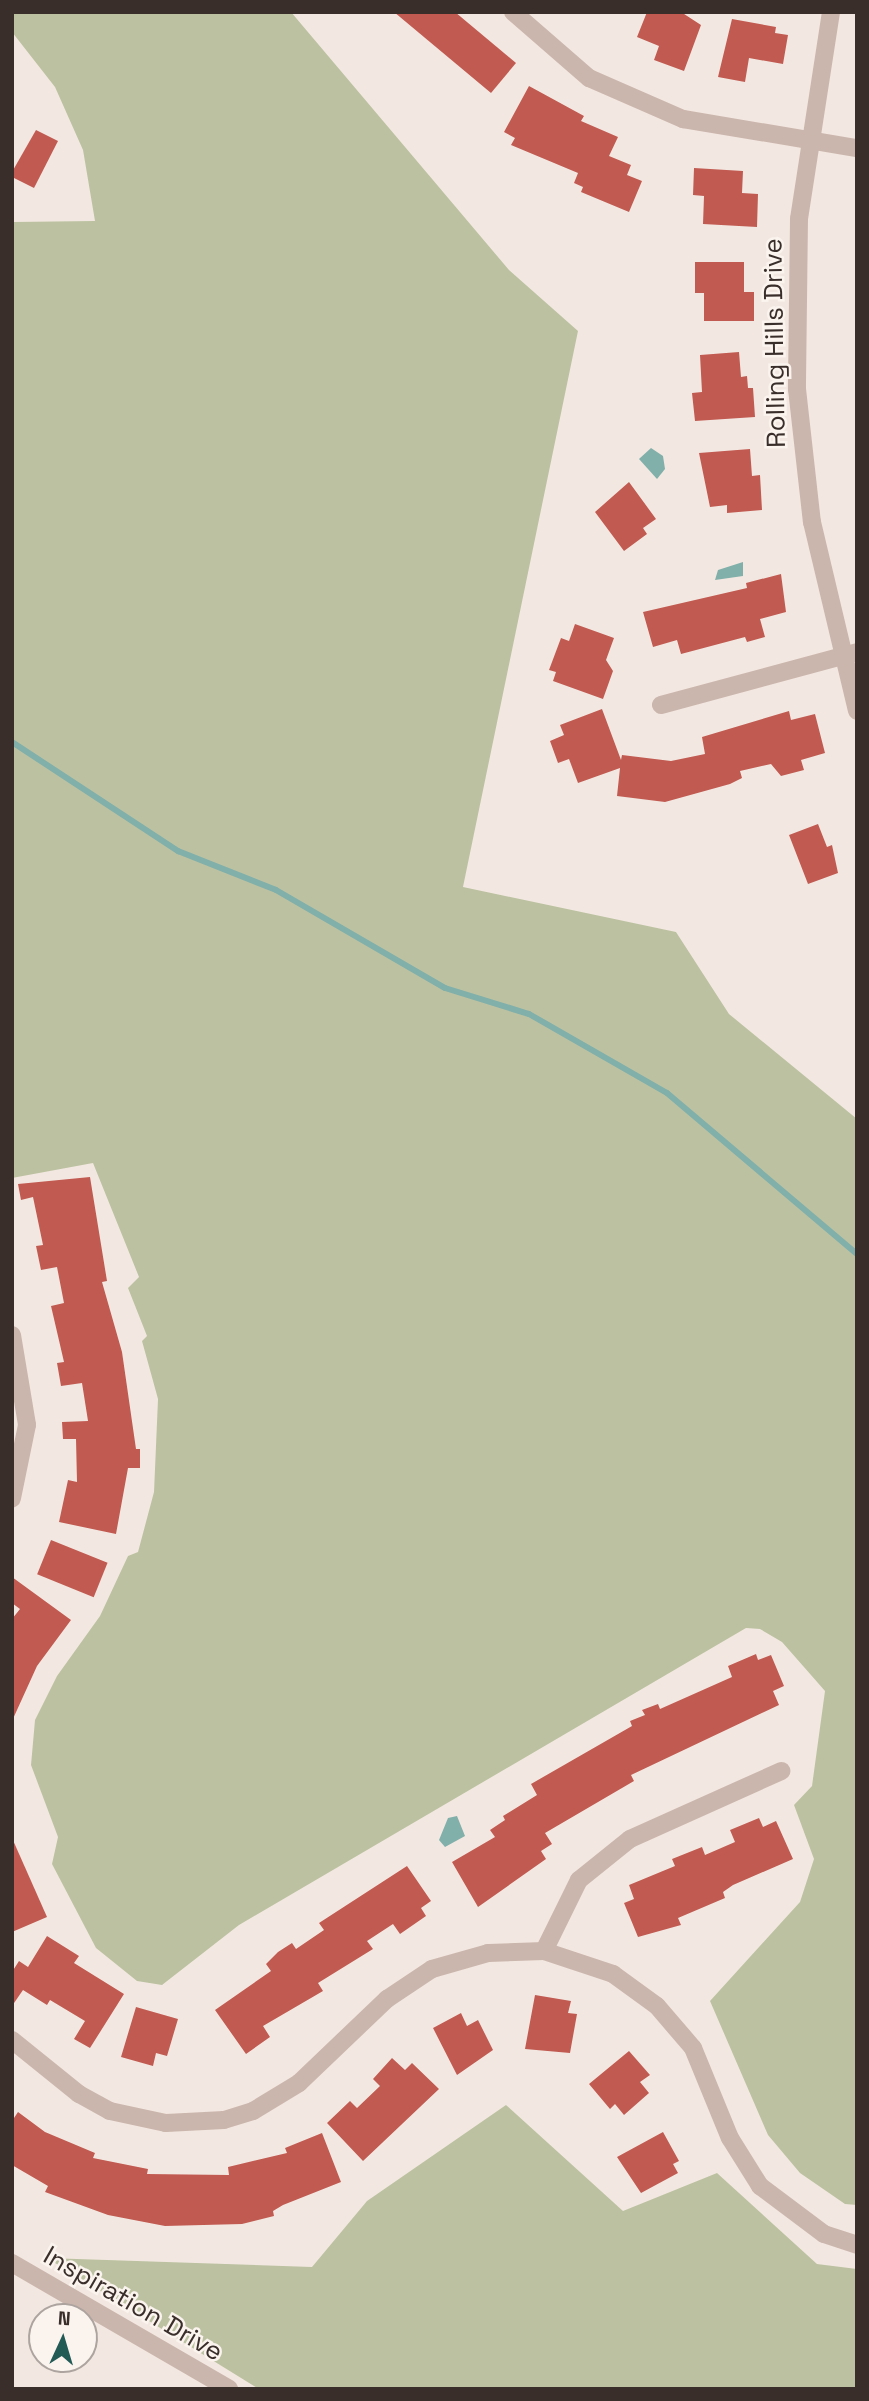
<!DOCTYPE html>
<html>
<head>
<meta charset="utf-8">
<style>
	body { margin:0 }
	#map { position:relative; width:869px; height:2401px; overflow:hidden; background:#f3e8e1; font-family:"Space Grotesk",sans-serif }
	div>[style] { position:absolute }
	.green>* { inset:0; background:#bcc2a1 }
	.water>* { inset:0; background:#81afaa }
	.stream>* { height:6px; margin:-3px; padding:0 3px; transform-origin:3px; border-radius:3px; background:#81afaa }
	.building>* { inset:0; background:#c15a51; transform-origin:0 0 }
	.minor>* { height:18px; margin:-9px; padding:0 9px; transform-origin:9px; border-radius:9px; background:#cbb6ad }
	span { translate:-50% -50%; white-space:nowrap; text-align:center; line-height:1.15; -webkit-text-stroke:5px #faf3ee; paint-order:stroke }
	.street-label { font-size:26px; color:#3a2e2b }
	.frame { position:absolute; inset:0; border:14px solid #3a2e2b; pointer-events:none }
	.north { position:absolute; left:28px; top:2303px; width:70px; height:70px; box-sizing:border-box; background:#faf3ee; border:2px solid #ada4a0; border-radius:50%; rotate:4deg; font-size:19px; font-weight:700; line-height:28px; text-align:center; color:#3a2e2b }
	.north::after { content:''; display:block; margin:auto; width:24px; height:32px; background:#225a55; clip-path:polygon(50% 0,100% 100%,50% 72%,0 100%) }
</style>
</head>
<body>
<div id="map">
	<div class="green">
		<i style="clip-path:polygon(12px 12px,291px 12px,509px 270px,578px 331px,463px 887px,676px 932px,729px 1014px,857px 1119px,857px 2205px,845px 2204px,800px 2173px,768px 2135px,710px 2001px,800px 1902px,814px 1859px,794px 1805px,812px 1786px,825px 1691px,782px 1642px,760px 1629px,746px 1628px,239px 1925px,162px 1985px,137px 1981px,96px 1948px,52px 1864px,58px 1837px,31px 1765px,35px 1720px,57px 1676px,100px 1616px,128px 1556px,138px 1552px,154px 1492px,158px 1399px,142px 1341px,147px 1336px,128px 1288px,139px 1277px,93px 1163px,12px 1178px,12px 222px,95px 221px,83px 150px,55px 87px,12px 32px)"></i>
		<i style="clip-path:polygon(506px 2105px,623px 2211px,717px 2173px,817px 2264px,857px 2269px,857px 2389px,259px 2389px,47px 2258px,312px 2267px,367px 2201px)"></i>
	</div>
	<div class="water">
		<i style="clip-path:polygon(651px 448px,663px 456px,665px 469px,657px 479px,639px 459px)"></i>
		<i style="clip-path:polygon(743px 562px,743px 576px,715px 580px,718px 570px)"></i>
		<i style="clip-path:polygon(457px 1816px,465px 1836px,445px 1847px,439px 1840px,448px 1818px)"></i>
	</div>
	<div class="stream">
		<i style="left:12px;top:742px;width:199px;rotate:33.3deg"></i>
		<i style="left:178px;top:851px;width:105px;rotate:21.7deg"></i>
		<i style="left:276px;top:890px;width:195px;rotate:30.1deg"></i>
		<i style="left:445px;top:988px;width:88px;rotate:17.2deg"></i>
		<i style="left:529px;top:1014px;width:159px;rotate:29.8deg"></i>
		<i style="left:667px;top:1093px;width:249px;rotate:40.3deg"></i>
	</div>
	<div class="building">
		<i style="clip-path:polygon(394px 12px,455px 12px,516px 63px,491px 93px)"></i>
		<i style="clip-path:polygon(647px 12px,681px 12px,701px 25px,684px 71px,654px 60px,659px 46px,637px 37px)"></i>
		<i style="clip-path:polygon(732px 19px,776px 27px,775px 33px,788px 35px,783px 64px,749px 58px,745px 82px,718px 77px)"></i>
		<i style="clip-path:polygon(529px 86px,584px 116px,581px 121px,618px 137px,609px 156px,631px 165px,627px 175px,642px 181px,629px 212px,581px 192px,583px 187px,574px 183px,578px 173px,511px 145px,515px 138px,504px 132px)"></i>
		<i style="clip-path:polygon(36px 130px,58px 141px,34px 188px,12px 177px,12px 172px)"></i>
		<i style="clip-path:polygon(694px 168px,743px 171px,742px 193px,758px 194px,757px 227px,703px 224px,704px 196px,693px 195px)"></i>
		<i style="clip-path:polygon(695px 262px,744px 262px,744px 292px,754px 292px,754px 321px,704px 321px,704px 293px,695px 293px)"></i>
		<i style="clip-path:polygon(739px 352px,741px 377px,747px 376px,748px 388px,753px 388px,755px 417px,695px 421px,692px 393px,702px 392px,700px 355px)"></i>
		<i style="clip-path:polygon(750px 449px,752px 476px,760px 475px,762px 510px,727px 513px,727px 505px,710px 507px,699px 453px)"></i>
		<i style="clip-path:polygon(629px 482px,656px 519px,643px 528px,647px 534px,624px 551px,595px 512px)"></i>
		<i style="clip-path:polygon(781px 574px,786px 612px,760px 619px,765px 637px,747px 642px,745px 637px,681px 654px,677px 640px,653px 647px,643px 612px,747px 588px,746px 583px)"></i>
		<i style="clip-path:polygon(575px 624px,614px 638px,606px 660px,613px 671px,603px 699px,553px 681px,556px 672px,549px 670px,561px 638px,569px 641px)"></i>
		<i style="clip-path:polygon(602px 709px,621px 760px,622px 755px,671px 761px,705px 754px,702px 737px,789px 711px,791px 720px,815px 714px,825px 753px,801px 760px,804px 770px,781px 776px,771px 764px,740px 771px,742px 778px,730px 784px,665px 802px,617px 796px,620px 768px,578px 783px,569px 759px,558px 763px,550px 741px,564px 735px,560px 725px)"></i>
		<i style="clip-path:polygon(818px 824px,827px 847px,832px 845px,838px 873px,808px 884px,789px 835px)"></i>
		<i style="clip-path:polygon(90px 1177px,107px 1281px,102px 1282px,122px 1352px,136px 1449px,140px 1449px,140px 1468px,128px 1468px,116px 1534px,59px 1522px,68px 1480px,77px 1482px,76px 1439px,63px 1439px,62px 1422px,88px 1421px,82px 1383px,61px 1386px,57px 1363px,64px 1362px,51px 1306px,64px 1303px,57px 1267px,41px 1270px,36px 1246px,43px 1245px,33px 1197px,21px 1200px,18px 1184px)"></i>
		<i style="left:51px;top:1540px;width:61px;height:37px;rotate:22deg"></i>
		<i style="clip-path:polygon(12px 1577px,71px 1620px,37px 1666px,12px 1721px,12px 1619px,20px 1609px,12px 1603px)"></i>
		<i style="clip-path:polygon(756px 1654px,758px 1660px,771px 1655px,784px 1686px,773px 1691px,779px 1705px,631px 1775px,634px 1781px,545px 1833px,552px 1844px,541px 1851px,546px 1859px,478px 1907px,452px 1862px,495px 1837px,490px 1830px,505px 1820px,503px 1816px,537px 1795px,531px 1784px,632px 1726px,630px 1721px,645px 1715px,642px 1710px,658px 1704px,660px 1709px,732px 1677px,728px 1666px)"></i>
		<i style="clip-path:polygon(759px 1818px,763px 1827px,776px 1821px,793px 1859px,733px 1885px,723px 1892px,725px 1898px,678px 1918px,681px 1925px,638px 1937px,624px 1903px,634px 1899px,629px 1885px,675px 1866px,672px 1859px,702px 1847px,705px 1855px,735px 1842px,730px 1830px)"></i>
		<i style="clip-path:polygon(12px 1838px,47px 1917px,12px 1932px)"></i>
		<i style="clip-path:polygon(407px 1866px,431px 1901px,421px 1908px,426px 1916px,400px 1934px,393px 1924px,367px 1941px,373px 1949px,318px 1983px,323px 1991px,263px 2026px,270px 2037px,246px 2054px,215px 2010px,271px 1971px,266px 1964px,278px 1952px,292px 1943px,296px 1949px,324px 1930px,319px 1923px)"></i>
		<i style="clip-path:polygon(47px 1936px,79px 1956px,74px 1963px,124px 1994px,90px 2048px,74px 2039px,85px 2021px,50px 2000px,47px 2005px,23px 1990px,12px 2006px,12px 1972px,19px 1961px,28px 1967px)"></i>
		<i style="clip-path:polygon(535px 1995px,571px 2001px,568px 2013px,577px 2014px,570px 2053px,525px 2049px)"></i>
		<i style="clip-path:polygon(136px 2007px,178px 2019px,167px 2056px,156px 2053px,153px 2066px,121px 2057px)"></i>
		<i style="clip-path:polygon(461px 2013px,467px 2026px,478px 2020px,493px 2050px,457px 2075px,433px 2028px)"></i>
		<i style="clip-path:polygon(629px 2051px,650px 2075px,640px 2082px,649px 2093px,624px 2115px,615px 2104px,610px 2109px,589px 2084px)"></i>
		<i style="clip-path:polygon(392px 2058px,405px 2070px,412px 2063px,439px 2089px,363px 2161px,327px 2123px,350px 2101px,357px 2108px,380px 2086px,373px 2079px)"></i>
		<i style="clip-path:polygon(18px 2112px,45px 2132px,95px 2153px,93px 2158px,148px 2169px,147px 2174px,229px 2175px,228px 2167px,287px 2153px,285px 2148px,322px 2133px,341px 2182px,283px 2205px,273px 2211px,274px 2216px,242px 2224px,165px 2226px,108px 2215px,45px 2192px,48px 2186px,12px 2165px,12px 2121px)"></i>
		<i style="clip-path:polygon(663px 2132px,679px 2161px,673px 2164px,678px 2173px,641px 2193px,617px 2157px)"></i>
	</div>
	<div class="minor">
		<i style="left:513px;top:12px;width:101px;rotate:41deg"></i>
		<i style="left:589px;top:78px;width:103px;rotate:23.6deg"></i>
		<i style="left:683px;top:119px;width:176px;rotate:9.5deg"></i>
		<i style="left:831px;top:12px;width:209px;rotate:98.8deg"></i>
		<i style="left:799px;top:219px;width:170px;rotate:90.7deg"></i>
		<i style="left:797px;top:389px;width:134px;rotate:83.6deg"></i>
		<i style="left:812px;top:522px;width:194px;rotate:76.6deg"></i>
		<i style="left:661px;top:705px;width:203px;rotate:-15.1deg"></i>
		<i style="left:12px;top:1335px;width:91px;rotate:80.5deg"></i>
		<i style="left:27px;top:1425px;width:75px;rotate:101.6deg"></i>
		<i style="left:544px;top:1951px;width:79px;rotate:-63.8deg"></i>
		<i style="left:579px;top:1880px;width:65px;rotate:-38.8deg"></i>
		<i style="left:630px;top:1839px;width:166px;rotate:-24.2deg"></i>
		<i style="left:12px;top:2040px;width:86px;rotate:38.9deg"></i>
		<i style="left:79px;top:2094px;width:35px;rotate:29deg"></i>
		<i style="left:110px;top:2111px;width:57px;rotate:12.1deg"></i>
		<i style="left:166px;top:2123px;width:58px;rotate:-3deg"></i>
		<i style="left:224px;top:2120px;width:30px;rotate:-17deg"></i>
		<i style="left:253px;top:2111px;width:54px;rotate:-31.3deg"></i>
		<i style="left:299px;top:2083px;width:122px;rotate:-43.7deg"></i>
		<i style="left:387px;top:1999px;width:54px;rotate:-33.7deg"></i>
		<i style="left:432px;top:1969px;width:58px;rotate:-15.9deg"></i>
		<i style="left:488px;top:1953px;width:56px;rotate:-2deg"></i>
		<i style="left:544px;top:1951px;width:73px;rotate:18.4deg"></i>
		<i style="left:613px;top:1974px;width:54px;rotate:36deg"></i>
		<i style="left:657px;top:2006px;width:55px;rotate:49.4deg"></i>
		<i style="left:693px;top:2048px;width:97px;rotate:67.7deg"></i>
		<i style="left:730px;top:2138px;width:57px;rotate:58deg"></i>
		<i style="left:760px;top:2186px;width:80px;rotate:36.9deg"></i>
		<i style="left:824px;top:2234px;width:35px;rotate:18deg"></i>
		<i style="left:12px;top:2263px;width:251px;rotate:30.1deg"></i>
	</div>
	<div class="street-label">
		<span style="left:775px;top:343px;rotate:-91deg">Rolling Hills Drive</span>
		<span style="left:133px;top:2304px;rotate:30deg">Inspiration Drive</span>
	</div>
	<div class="frame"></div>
	<div class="north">N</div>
</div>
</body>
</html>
